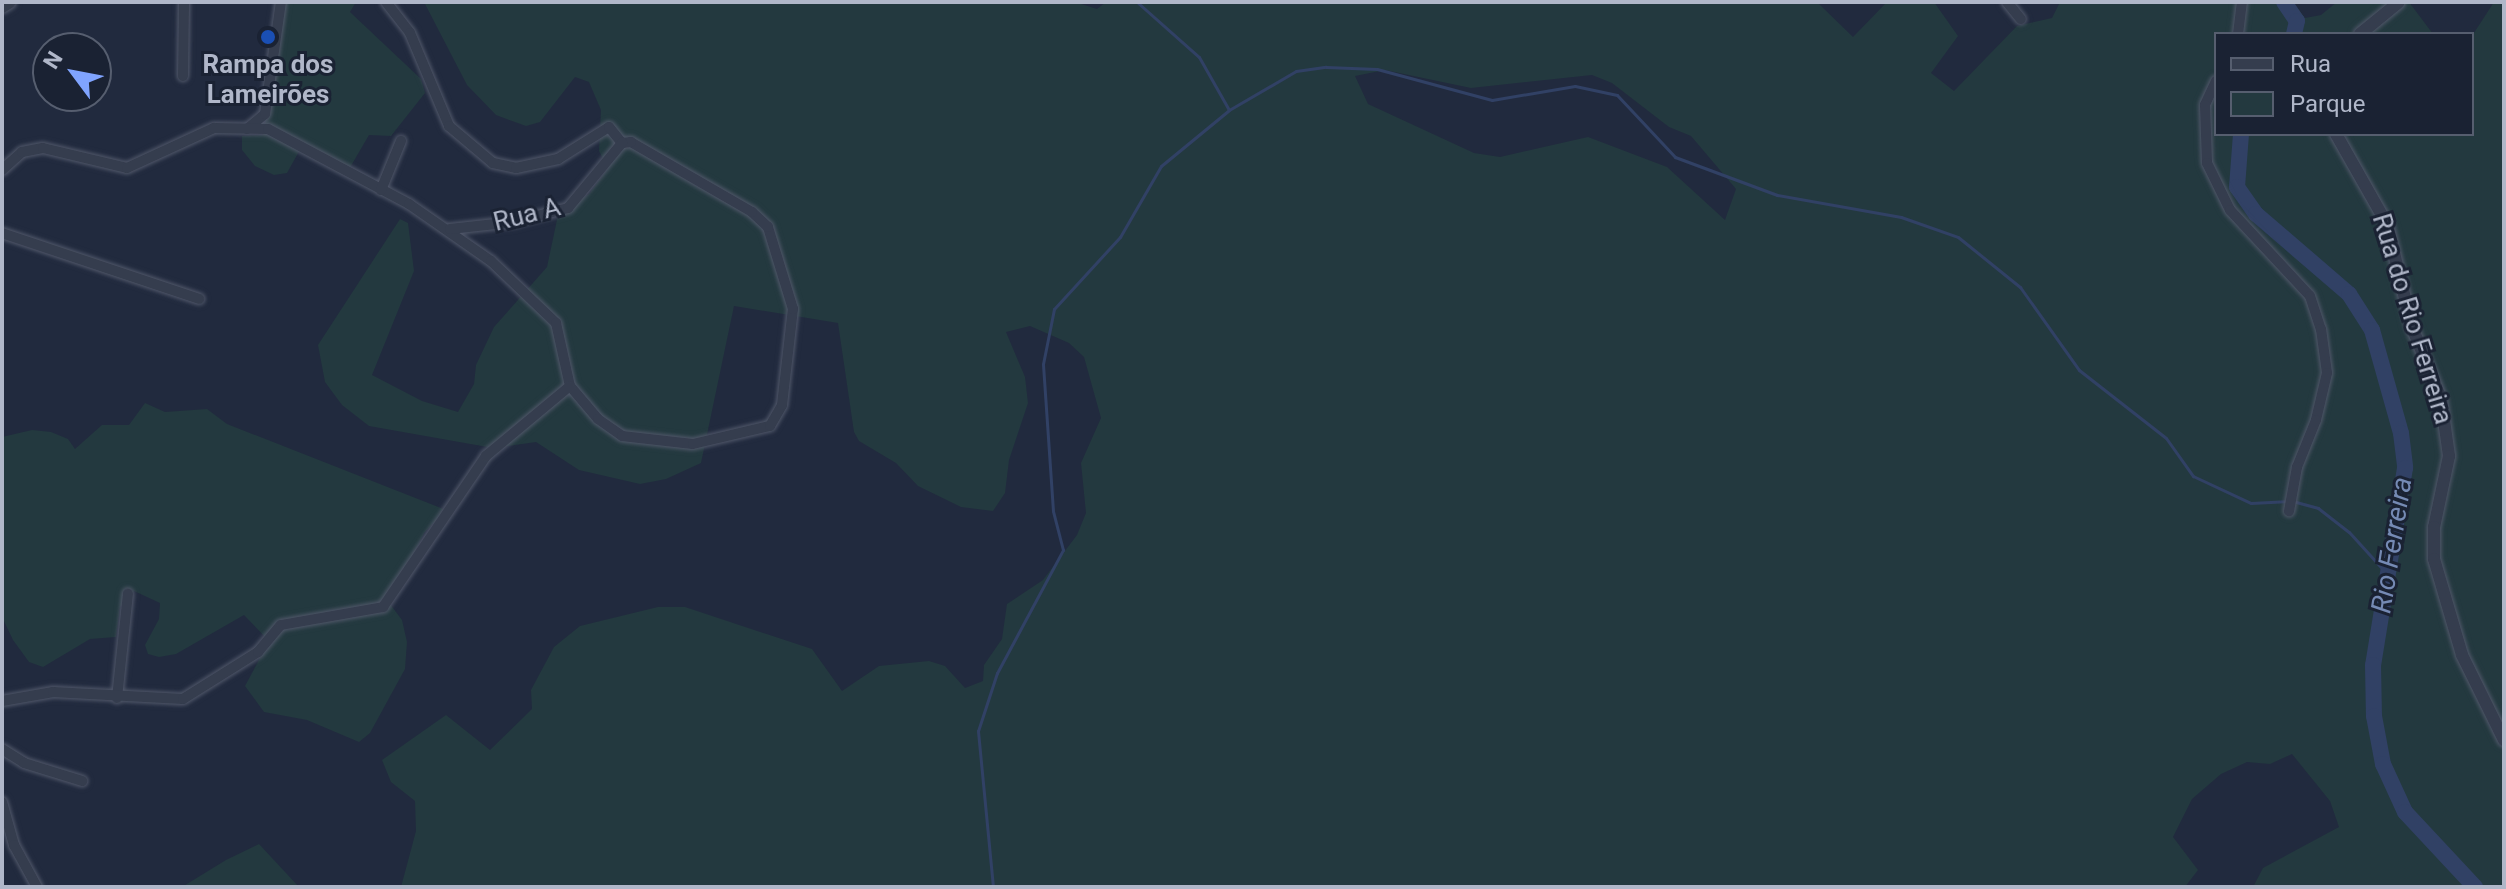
<!DOCTYPE html>
<html>
<head>
<meta charset="utf-8">
<style>
	body { margin:0 }
	#map { position:relative; width:2506px; height:889px; overflow:hidden; background:#212a3e; font-family:Roboto,sans-serif }
	div>[style] { position:absolute }
	.green>* { inset:0; background:#23393f }
	.stream>* { height:3px; margin:-1.5px; padding:0 1.5px; transform-origin:1.5px; border-radius:1.5px; background:#314165 }
	.river>* { height:16px; margin:-8px; padding:0 8px; transform-origin:8px; border-radius:8px; background:#314165 }
	.roads { filter:drop-shadow(0 0 2px #505769) drop-shadow(0 0 2px #505769) }
	.minor>* { height:10px; margin:-5px; padding:0 5px; transform-origin:5px; border-radius:5px; background:#353d4e }
	.tertiary>* { height:12px; margin:-6px; padding:0 6px; transform-origin:6px; border-radius:6px; background:#353d4e }
	.dots>* { width:22px; height:22px; translate:-50% -50%; box-sizing:border-box; border:4px solid #1a2233; border-radius:50% }
	span { translate:-50% -50%; white-space:nowrap; text-align:center; line-height:1.15; -webkit-text-stroke:6px #1a2233; paint-order:stroke }
	.poi-label { font-size:26px; color:#b0b7c9; font-weight:700 }
	.street-label { font-size:26px; color:#b0b7c9 }
	.water-label { font-size:28px; color:#758ab4; font-style:italic }
	.frame { position:absolute; inset:0; border:4px solid #b0b7c9; pointer-events:none }
	.legend { position:absolute; left:2214px; top:32px; width:260px; height:104px; box-sizing:border-box; background:#1a2233; border:2px solid #565e6f; margin:0; padding:10px 14px; list-style:none; font-size:24px; color:#b0b7c9 }
	.legend li { display:flex; align-items:center; gap:16px; height:40px }
	.legend b { width:40px; border:2px solid #565e6f }
	.north { position:absolute; left:32px; top:32px; width:80px; height:80px; box-sizing:border-box; background:#1a2233; border:2px solid #565e6f; border-radius:50%; rotate:302deg; font-size:22px; font-weight:700; line-height:32px; text-align:center; color:#b0b7c9 }
	.north::after { content:''; display:block; margin:auto; width:28px; height:36px; background:#80a4ff; clip-path:polygon(50% 0,100% 100%,50% 72%,0 100%) }
</style>
</head>
<body>
<div id="map">
	<div class="green">
		<i style="clip-path:polygon(284px 2px,356px 2px,350px 12px,421px 79px,425px 93px,391px 136px,369px 135px,348px 171px,302px 146px,287px 173px,274px 175px,255px 166px,242px 150px,242px 136px,263px 135px)"></i>
		<i style="clip-path:polygon(evenodd,424px 2px,1075px 2px,1097px 9px,1106px 2px,1817px 2px,1853px 37px,1885px 4px,1934px 2px,1958px 36px,1931px 73px,1954px 91px,2017px 26px,2052px 18px,2060px 2px,2293px 2px,2305px 18px,2321px 15px,2337px 2px,2409px 2px,2433px 34px,2216px 34px,2216px 134px,2472px 134px,2472px 36px,2494px 2px,2504px 2px,2504px 887px,2253px 887px,2263px 868px,2339px 827px,2330px 801px,2292px 754px,2270px 764px,2247px 762px,2221px 774px,2192px 799px,2173px 837px,2198px 870px,2185px 887px,401px 887px,416px 831px,415px 801px,391px 782px,382px 760px,446px 715px,490px 750px,532px 709px,531px 690px,554px 647px,580px 626px,658px 607px,685px 607px,812px 649px,842px 691px,879px 666px,929px 661px,945px 666px,965px 688px,983px 681px,984px 665px,1002px 639px,1007px 604px,1043px 580px,1077px 535px,1086px 513px,1081px 463px,1101px 418px,1084px 357px,1069px 343px,1030px 326px,1006px 332px,1025px 377px,1028px 403px,1009px 460px,1005px 493px,993px 511px,961px 507px,918px 486px,896px 463px,859px 441px,854px 432px,838px 323px,734px 306px,701px 463px,666px 479px,640px 484px,579px 470px,536px 442px,493px 448px,369px 426px,342px 405px,325px 382px,318px 345px,400px 219px,408px 223px,414px 271px,372px 375px,422px 401px,458px 412px,474px 384px,476px 365px,494px 327px,547px 267px,558px 215px,589px 194px,608px 168px,599px 151px,601px 110px,589px 82px,575px 77px,540px 122px,526px 126px,496px 115px,467px 85px,424px 2px,1385px 70px,1471px 88px,1592px 75px,1612px 83px,1669px 127px,1691px 136px,1736px 189px,1725px 220px,1667px 167px,1588px 137px,1500px 157px,1474px 153px,1368px 104px,1355px 76px,1385px 70px)"></i>
		<i style="clip-path:polygon(145px 403px,165px 412px,207px 409px,227px 424px,446px 510px,424px 533px,390px 604px,402px 620px,407px 642px,405px 669px,370px 733px,359px 742px,307px 720px,264px 712px,245px 686px,269px 641px,244px 615px,176px 654px,159px 657px,148px 654px,145px 645px,159px 619px,160px 603px,134px 591px,120px 607px,116px 637px,90px 639px,43px 667px,29px 662px,13px 640px,2px 617px,2px 437px,32px 430px,51px 432px,68px 439px,75px 449px,102px 425px,129px 425px)"></i>
		<i style="clip-path:polygon(259px 844px,299px 887px,182px 887px,226px 860px)"></i>
	</div>
	<div class="stream">
		<i style="left:1137px;top:2px;width:83px;rotate:41.6deg"></i>
		<i style="left:1199px;top:57px;width:61px;rotate:60.5deg"></i>
		<i style="left:1229px;top:110px;width:78px;rotate:-30.2deg"></i>
		<i style="left:1296px;top:71px;width:30px;rotate:-8deg"></i>
		<i style="left:1326px;top:67px;width:51px;rotate:2.2deg"></i>
		<i style="left:1377px;top:69px;width:119px;rotate:15.1deg"></i>
		<i style="left:1492px;top:100px;width:84px;rotate:-9.6deg"></i>
		<i style="left:1575px;top:86px;width:43px;rotate:12.1deg"></i>
		<i style="left:1617px;top:95px;width:85px;rotate:46.9deg"></i>
		<i style="left:1675px;top:157px;width:109px;rotate:20.4deg"></i>
		<i style="left:1777px;top:195px;width:126px;rotate:10.1deg"></i>
		<i style="left:1901px;top:217px;width:60px;rotate:19.3deg"></i>
		<i style="left:1958px;top:237px;width:80px;rotate:38.9deg"></i>
		<i style="left:2020px;top:287px;width:102px;rotate:54.6deg"></i>
		<i style="left:2079px;top:370px;width:110px;rotate:38deg"></i>
		<i style="left:2166px;top:438px;width:47px;rotate:54.6deg"></i>
		<i style="left:2193px;top:476px;width:64px;rotate:25deg"></i>
		<i style="left:2251px;top:503px;width:34px;rotate:-3deg"></i>
		<i style="left:2296px;top:502px;width:23px;rotate:15deg"></i>
		<i style="left:2318px;top:508px;width:39px;rotate:38deg"></i>
		<i style="left:2349px;top:532px;width:59px;rotate:47.7deg"></i>
		<i style="left:993px;top:887px;width:157px;rotate:-95.5deg"></i>
		<i style="left:978px;top:731px;width:61px;rotate:-71.9deg"></i>
		<i style="left:997px;top:673px;width:140px;rotate:-61.8deg"></i>
		<i style="left:1063px;top:550px;width:40px;rotate:-104.4deg"></i>
		<i style="left:1053px;top:511px;width:147px;rotate:-93.9deg"></i>
		<i style="left:1043px;top:364px;width:56px;rotate:-78.7deg"></i>
		<i style="left:1054px;top:309px;width:98px;rotate:-47.5deg"></i>
		<i style="left:1120px;top:237px;width:82px;rotate:-60deg"></i>
		<i style="left:1161px;top:166px;width:87px;rotate:-39.4deg"></i>
	</div>
	<div class="river">
		<i style="left:2284px;top:2px;width:23px;rotate:56deg"></i>
		<i style="left:2297px;top:21px;width:13px;rotate:103deg"></i>
		<i style="left:2241px;top:134px;width:53px;rotate:94.3deg"></i>
		<i style="left:2237px;top:187px;width:33px;rotate:55deg"></i>
		<i style="left:2256px;top:214px;width:123px;rotate:40.7deg"></i>
		<i style="left:2349px;top:294px;width:43px;rotate:57.4deg"></i>
		<i style="left:2372px;top:330px;width:107px;rotate:74.3deg"></i>
		<i style="left:2401px;top:433px;width:35px;rotate:83deg"></i>
		<i style="left:2405px;top:468px;width:200px;rotate:99.2deg"></i>
		<i style="left:2373px;top:665px;width:51px;rotate:88.9deg"></i>
		<i style="left:2374px;top:716px;width:49px;rotate:79.4deg"></i>
		<i style="left:2383px;top:764px;width:53px;rotate:65.4deg"></i>
		<i style="left:2405px;top:812px;width:103px;rotate:47deg"></i>
	</div>
	<div class="roads">
		<div class="minor">
			<i style="left:386px;top:2px;width:39px;rotate:52deg"></i>
			<i style="left:410px;top:33px;width:101px;rotate:67.2deg"></i>
			<i style="left:449px;top:126px;width:57px;rotate:40.1deg"></i>
			<i style="left:493px;top:163px;width:24px;rotate:12deg"></i>
			<i style="left:516px;top:168px;width:43px;rotate:-12.1deg"></i>
			<i style="left:558px;top:159px;width:60px;rotate:-32.1deg"></i>
			<i style="left:609px;top:127px;width:21px;rotate:51deg"></i>
			<i style="left:2007px;top:2px;width:22px;rotate:51deg"></i>
			<i style="left:2238px;top:34px;width:32px;rotate:-83deg"></i>
			<i style="left:183px;top:76px;width:74px;rotate:-89.2deg"></i>
			<i style="left:2216px;top:81px;width:26px;rotate:115deg"></i>
			<i style="left:2205px;top:105px;width:58px;rotate:88deg"></i>
			<i style="left:2207px;top:163px;width:52px;rotate:63.9deg"></i>
			<i style="left:2230px;top:210px;width:117px;rotate:47.1deg"></i>
			<i style="left:2310px;top:296px;width:35px;rotate:72deg"></i>
			<i style="left:2321px;top:329px;width:44px;rotate:82.2deg"></i>
			<i style="left:2327px;top:373px;width:48px;rotate:103.2deg"></i>
			<i style="left:2316px;top:420px;width:51px;rotate:112deg"></i>
			<i style="left:2297px;top:467px;width:45px;rotate:100.3deg"></i>
			<i style="left:247px;top:129px;width:23px;rotate:-40deg"></i>
			<i style="left:265px;top:114px;width:113px;rotate:-81.9deg"></i>
			<i style="left:2px;top:170px;width:27px;rotate:-42deg"></i>
			<i style="left:22px;top:152px;width:21px;rotate:-11deg"></i>
			<i style="left:43px;top:148px;width:86px;rotate:13.4deg"></i>
			<i style="left:127px;top:168px;width:96px;rotate:-24.7deg"></i>
			<i style="left:214px;top:128px;width:54px;rotate:1.1deg"></i>
			<i style="left:268px;top:129px;width:160px;rotate:28deg"></i>
			<i style="left:409px;top:204px;width:100px;rotate:34.8deg"></i>
			<i style="left:491px;top:261px;width:90px;rotate:43.6deg"></i>
			<i style="left:556px;top:323px;width:65px;rotate:77.5deg"></i>
			<i style="left:570px;top:386px;width:43px;rotate:49.7deg"></i>
			<i style="left:598px;top:419px;width:29px;rotate:35deg"></i>
			<i style="left:622px;top:436px;width:71px;rotate:6.4deg"></i>
			<i style="left:693px;top:444px;width:79px;rotate:-13.2deg"></i>
			<i style="left:770px;top:426px;width:24px;rotate:-60deg"></i>
			<i style="left:782px;top:405px;width:97px;rotate:-83.5deg"></i>
			<i style="left:793px;top:309px;width:86px;rotate:-107deg"></i>
			<i style="left:768px;top:227px;width:22px;rotate:-137deg"></i>
			<i style="left:752px;top:212px;width:140px;rotate:-150deg"></i>
			<i style="left:631px;top:142px;width:9px;rotate:174deg"></i>
			<i style="left:381px;top:190px;width:53px;rotate:-67.8deg"></i>
			<i style="left:450px;top:229px;width:64px;rotate:-6.2deg"></i>
			<i style="left:514px;top:222px;width:56px;rotate:-14.5deg"></i>
			<i style="left:568px;top:208px;width:85px;rotate:-50.3deg"></i>
			<i style="left:2px;top:233px;width:208px;rotate:18.5deg"></i>
			<i style="left:117px;top:698px;width:105px;rotate:-84deg"></i>
			<i style="left:2px;top:701px;width:52px;rotate:-10deg"></i>
			<i style="left:53px;top:692px;width:130px;rotate:3.1deg"></i>
			<i style="left:183px;top:699px;width:89px;rotate:-32.1deg"></i>
			<i style="left:258px;top:652px;width:35px;rotate:-50deg"></i>
			<i style="left:281px;top:625px;width:104px;rotate:-10deg"></i>
			<i style="left:383px;top:607px;width:183px;rotate:-55.7deg"></i>
			<i style="left:486px;top:456px;width:109px;rotate:-39.8deg"></i>
			<i style="left:2px;top:749px;width:26px;rotate:32deg"></i>
			<i style="left:24px;top:763px;width:61px;rotate:17.2deg"></i>
			<i style="left:2px;top:802px;width:45px;rotate:74.4deg"></i>
			<i style="left:14px;top:845px;width:48px;rotate:61.3deg"></i>
		</div>
		<div class="tertiary">
			<i style="left:2px;top:7px;width:9px;rotate:-32deg"></i>
			<i style="left:2360px;top:34px;width:50px;rotate:-39.4deg"></i>
			<i style="left:2336px;top:134px;width:103px;rotate:60.5deg"></i>
			<i style="left:2387px;top:224px;width:106px;rotate:76.4deg"></i>
			<i style="left:2412px;top:327px;width:78px;rotate:68.1deg"></i>
			<i style="left:2441px;top:399px;width:58px;rotate:82deg"></i>
			<i style="left:2449px;top:456px;width:73px;rotate:101.9deg"></i>
			<i style="left:2434px;top:527px;width:32px;rotate:90deg"></i>
			<i style="left:2434px;top:559px;width:100px;rotate:73.7deg"></i>
			<i style="left:2462px;top:655px;width:95px;rotate:63.7deg"></i>
		</div>
	</div>
	<div class="dots">
		<i style="left:268px;top:37px;background:#1a4fb4"></i>
	</div>
	<div class="poi-label">
		<span style="left:268px;top:80px">Rampa dos<br>Lameirões</span>
	</div>
	<div class="street-label">
		<span style="left:527px;top:215px;rotate:-14deg">Rua A</span>
		<span style="left:2412px;top:319px;rotate:73deg">Rua do Rio Ferreira</span>
	</div>
	<div class="water-label">
		<span style="left:2392px;top:545px;rotate:-81deg">Rio Ferreira</span>
	</div>
	<div class="frame"></div>
	<ul class="legend">
	<li><b style="height:10px;background:#353d4e"></b>Rua</li>
	<li><b style="height:22px;background:#23393f"></b>Parque</li>
	</ul>
	<div class="north">N</div>
</div>
</body>
</html>
